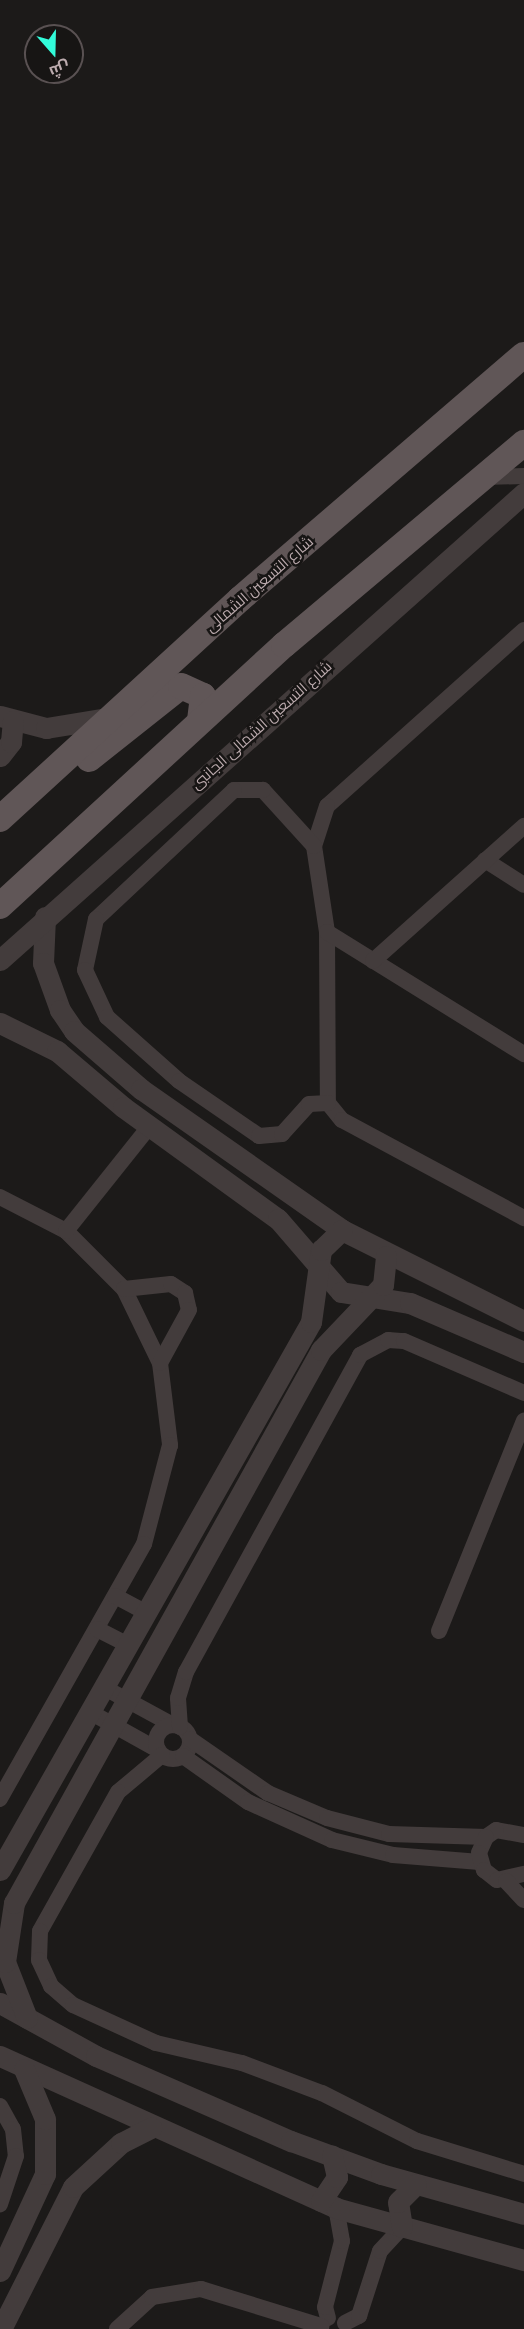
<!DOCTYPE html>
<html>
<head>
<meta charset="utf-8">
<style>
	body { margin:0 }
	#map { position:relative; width:524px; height:2329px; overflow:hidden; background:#1c1a19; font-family:"Public Sans",Cairo,sans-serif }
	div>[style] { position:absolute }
	.minor>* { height:16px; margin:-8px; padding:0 8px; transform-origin:8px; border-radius:8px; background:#433c3c }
	.minor>.ring { margin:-8px; padding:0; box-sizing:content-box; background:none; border:16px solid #433c3c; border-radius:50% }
	.tertiary>* { height:21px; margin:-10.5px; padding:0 10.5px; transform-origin:10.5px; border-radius:10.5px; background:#433c3c }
	.primary>* { height:26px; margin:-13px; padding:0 13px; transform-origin:13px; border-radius:13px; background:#605657 }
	span { translate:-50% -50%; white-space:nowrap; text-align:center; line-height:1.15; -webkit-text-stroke:5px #171514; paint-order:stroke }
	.street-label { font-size:15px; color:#bcabae }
	.north { position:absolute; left:24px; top:24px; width:60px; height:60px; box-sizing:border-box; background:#171514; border:2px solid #595152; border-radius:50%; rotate:160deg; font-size:16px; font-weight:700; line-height:24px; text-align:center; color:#bcabae }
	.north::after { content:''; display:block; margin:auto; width:21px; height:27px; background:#32fbda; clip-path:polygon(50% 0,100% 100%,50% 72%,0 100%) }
</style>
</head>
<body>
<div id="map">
	<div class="minor">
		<i style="left:484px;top:477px;width:40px;rotate:-1.4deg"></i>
		<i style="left:524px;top:630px;width:264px;rotate:138.2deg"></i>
		<i style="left:327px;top:806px;width:42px;rotate:108deg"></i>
		<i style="left:314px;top:846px;width:87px;rotate:81.4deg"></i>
		<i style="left:327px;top:932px;width:171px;rotate:89.7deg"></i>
		<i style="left:328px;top:1103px;width:22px;rotate:51deg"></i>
		<i style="left:342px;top:1120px;width:207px;rotate:28.3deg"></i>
		<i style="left:314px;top:846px;width:76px;rotate:-132.3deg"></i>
		<i style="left:263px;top:790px;width:29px;rotate:180deg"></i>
		<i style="left:234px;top:790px;width:189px;rotate:136.9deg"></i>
		<i style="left:96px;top:919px;width:52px;rotate:102.2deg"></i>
		<i style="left:85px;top:970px;width:52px;rotate:64.9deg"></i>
		<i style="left:107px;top:1017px;width:96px;rotate:41.6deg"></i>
		<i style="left:179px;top:1081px;width:97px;rotate:34.5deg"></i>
		<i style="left:259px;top:1136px;width:23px;rotate:-5deg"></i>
		<i style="left:282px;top:1134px;width:40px;rotate:-48deg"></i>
		<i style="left:309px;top:1104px;width:19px;rotate:-3deg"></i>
		<i style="left:485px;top:860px;width:46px;rotate:32.7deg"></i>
		<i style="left:327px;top:932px;width:232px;rotate:31.8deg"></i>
		<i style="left:373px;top:961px;width:203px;rotate:-41.8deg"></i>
		<i style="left:0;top:1197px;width:74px;rotate:27.3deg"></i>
		<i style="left:66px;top:1231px;width:82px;rotate:45deg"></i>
		<i style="left:124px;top:1289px;width:82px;rotate:64.1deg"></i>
		<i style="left:160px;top:1363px;width:83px;rotate:83deg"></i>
		<i style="left:170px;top:1445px;width:102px;rotate:104.7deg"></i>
		<i style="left:144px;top:1544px;width:293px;rotate:119.5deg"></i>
		<i style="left:66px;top:1231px;width:133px;rotate:-51.4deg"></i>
		<i style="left:124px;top:1289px;width:47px;rotate:-6.1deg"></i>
		<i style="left:171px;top:1284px;width:17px;rotate:33deg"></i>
		<i style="left:185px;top:1293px;width:17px;rotate:77deg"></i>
		<i style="left:189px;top:1310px;width:60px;rotate:118.7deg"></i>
		<i style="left:115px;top:1596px;width:32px;rotate:28deg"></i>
		<i style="left:97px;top:1629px;width:31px;rotate:27deg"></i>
		<i style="left:439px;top:1631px;width:227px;rotate:-68deg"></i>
		<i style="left:103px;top:1687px;width:80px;rotate:28.5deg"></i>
		<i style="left:90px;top:1712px;width:78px;rotate:29.2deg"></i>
		<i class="ring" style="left:156px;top:1725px;width:18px;height:18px"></i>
		<i style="left:180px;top:1727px;width:29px;rotate:-94deg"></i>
		<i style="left:178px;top:1698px;width:27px;rotate:-73deg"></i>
		<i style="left:186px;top:1672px;width:362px;rotate:-61.2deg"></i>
		<i style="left:360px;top:1355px;width:32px;rotate:-28deg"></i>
		<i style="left:388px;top:1340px;width:16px;rotate:4deg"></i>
		<i style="left:404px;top:1341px;width:131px;rotate:23.4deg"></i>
		<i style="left:190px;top:1739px;width:95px;rotate:34.7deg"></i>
		<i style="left:268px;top:1793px;width:64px;rotate:23deg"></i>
		<i style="left:327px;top:1818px;width:64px;rotate:14.5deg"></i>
		<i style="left:389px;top:1834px;width:97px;rotate:1.8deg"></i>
		<i style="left:162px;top:1755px;width:57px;rotate:139.9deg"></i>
		<i style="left:118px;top:1792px;width:159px;rotate:119.3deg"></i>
		<i style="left:40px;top:1931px;width:29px;rotate:92deg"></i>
		<i style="left:39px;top:1960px;width:29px;rotate:65deg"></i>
		<i style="left:51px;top:1986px;width:29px;rotate:41deg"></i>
		<i style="left:73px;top:2005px;width:91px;rotate:24.6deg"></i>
		<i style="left:156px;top:2043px;width:88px;rotate:13.1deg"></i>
		<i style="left:242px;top:2063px;width:85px;rotate:20.6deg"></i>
		<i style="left:322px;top:2093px;width:106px;rotate:26.8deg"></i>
		<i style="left:417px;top:2141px;width:112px;rotate:17.1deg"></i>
		<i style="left:183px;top:1756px;width:80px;rotate:35.3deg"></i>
		<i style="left:248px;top:1802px;width:92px;rotate:24.3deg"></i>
		<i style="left:332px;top:1840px;width:63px;rotate:13.8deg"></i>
		<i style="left:393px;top:1855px;width:87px;rotate:4.6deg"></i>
		<i style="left:524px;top:1835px;width:28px;rotate:-170deg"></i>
		<i style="left:496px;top:1830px;width:12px;rotate:145deg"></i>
		<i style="left:486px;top:1837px;width:17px;rotate:114deg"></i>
		<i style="left:479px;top:1853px;width:18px;rotate:74deg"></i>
		<i style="left:484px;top:1870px;width:16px;rotate:38deg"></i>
		<i style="left:497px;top:1880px;width:28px;rotate:-13deg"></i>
		<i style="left:506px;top:1881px;width:26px;rotate:47deg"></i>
		<i style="left:0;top:2106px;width:26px;rotate:61deg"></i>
		<i style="left:13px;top:2129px;width:27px;rotate:84deg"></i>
		<i style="left:16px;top:2156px;width:51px;rotate:108.4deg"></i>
		<i style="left:328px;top:2318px;width:11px;rotate:-105deg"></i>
		<i style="left:325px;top:2307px;width:68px;rotate:-75.6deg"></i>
		<i style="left:342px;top:2241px;width:34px;rotate:-100deg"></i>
		<i style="left:345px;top:2323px;width:16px;rotate:-27deg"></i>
		<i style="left:359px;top:2316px;width:68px;rotate:-72.1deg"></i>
		<i style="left:380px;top:2251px;width:33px;rotate:-47deg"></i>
		<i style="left:117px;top:2329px;width:47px;rotate:-42.4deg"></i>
		<i style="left:152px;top:2297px;width:50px;rotate:-9.3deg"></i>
		<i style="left:201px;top:2289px;width:126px;rotate:17.1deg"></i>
	</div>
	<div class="tertiary">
		<i style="left:0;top:716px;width:48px;rotate:14.6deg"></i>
		<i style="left:46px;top:728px;width:63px;rotate:-9.2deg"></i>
		<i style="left:0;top:756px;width:18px;rotate:-52deg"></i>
		<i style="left:11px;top:742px;width:21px;rotate:-85deg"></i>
		<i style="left:45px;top:917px;width:46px;rotate:92.5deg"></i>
		<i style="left:43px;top:963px;width:50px;rotate:70.1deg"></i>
		<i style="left:60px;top:1010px;width:25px;rotate:56deg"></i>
		<i style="left:74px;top:1031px;width:89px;rotate:40.9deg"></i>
		<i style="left:141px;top:1089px;width:246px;rotate:35deg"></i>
		<i style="left:342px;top:1230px;width:203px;rotate:26.6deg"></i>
		<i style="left:0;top:960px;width:702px;rotate:-41.71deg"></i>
		<i style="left:0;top:1023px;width:64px;rotate:26.2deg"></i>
		<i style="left:57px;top:1051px;width:87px;rotate:40.3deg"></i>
		<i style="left:123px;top:1107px;width:191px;rotate:35.9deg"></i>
		<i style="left:278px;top:1219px;width:96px;rotate:49.2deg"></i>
		<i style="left:341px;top:1292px;width:70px;rotate:9.1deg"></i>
		<i style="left:410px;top:1303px;width:124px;rotate:23.3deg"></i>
		<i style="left:0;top:1870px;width:630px;rotate:-60.42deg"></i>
		<i style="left:311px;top:1322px;width:73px;rotate:-82.1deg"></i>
		<i style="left:321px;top:1250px;width:29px;rotate:-44deg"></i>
		<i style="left:0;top:2003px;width:110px;rotate:28.9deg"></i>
		<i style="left:96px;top:2056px;width:213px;rotate:23.6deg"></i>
		<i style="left:291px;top:2141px;width:96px;rotate:20.1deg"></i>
		<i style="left:381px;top:2174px;width:148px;rotate:15.6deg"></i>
		<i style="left:27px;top:2018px;width:60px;rotate:-111.4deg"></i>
		<i style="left:5px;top:1962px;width:60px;rotate:-81.3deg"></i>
		<i style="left:14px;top:1903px;width:633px;rotate:-60.96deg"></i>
		<i style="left:321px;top:1350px;width:90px;rotate:-46.4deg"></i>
		<i style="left:383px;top:1285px;width:29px;rotate:-84deg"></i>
		<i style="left:0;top:2056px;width:369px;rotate:24.3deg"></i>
		<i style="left:336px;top:2208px;width:195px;rotate:15.5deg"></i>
		<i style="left:321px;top:2201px;width:29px;rotate:-56deg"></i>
		<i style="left:337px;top:2177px;width:22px;rotate:-103deg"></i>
		<i style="left:402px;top:2227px;width:25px;rotate:-99deg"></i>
		<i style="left:398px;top:2202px;width:25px;rotate:-45deg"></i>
		<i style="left:0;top:2271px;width:107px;rotate:-65.1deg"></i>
		<i style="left:45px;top:2174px;width:55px;rotate:-90deg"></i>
		<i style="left:45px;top:2119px;width:54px;rotate:-112.8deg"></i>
		<i style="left:1px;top:2329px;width:159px;rotate:-63.1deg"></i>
		<i style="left:73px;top:2187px;width:65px;rotate:-42.5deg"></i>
		<i style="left:121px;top:2143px;width:34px;rotate:-27deg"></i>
	</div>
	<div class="primary">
		<i style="left:89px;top:759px;width:117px;rotate:-38.4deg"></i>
		<i style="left:181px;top:686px;width:24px;rotate:24deg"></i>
		<i style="left:203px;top:696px;width:24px;rotate:97deg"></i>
		<i style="left:0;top:819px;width:326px;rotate:-42.5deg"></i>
		<i style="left:240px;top:599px;width:374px;rotate:-40.7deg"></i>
		<i style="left:0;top:906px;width:386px;rotate:-42.6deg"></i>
		<i style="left:284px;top:645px;width:314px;rotate:-40.1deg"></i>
	</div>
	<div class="street-label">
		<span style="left:259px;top:584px;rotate:-41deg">شارع التسعين الشمالى</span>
		<span style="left:261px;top:725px;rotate:-42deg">شارع التسعين الشمالى الجانبى</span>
	</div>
	<div class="north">ش</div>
</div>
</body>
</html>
